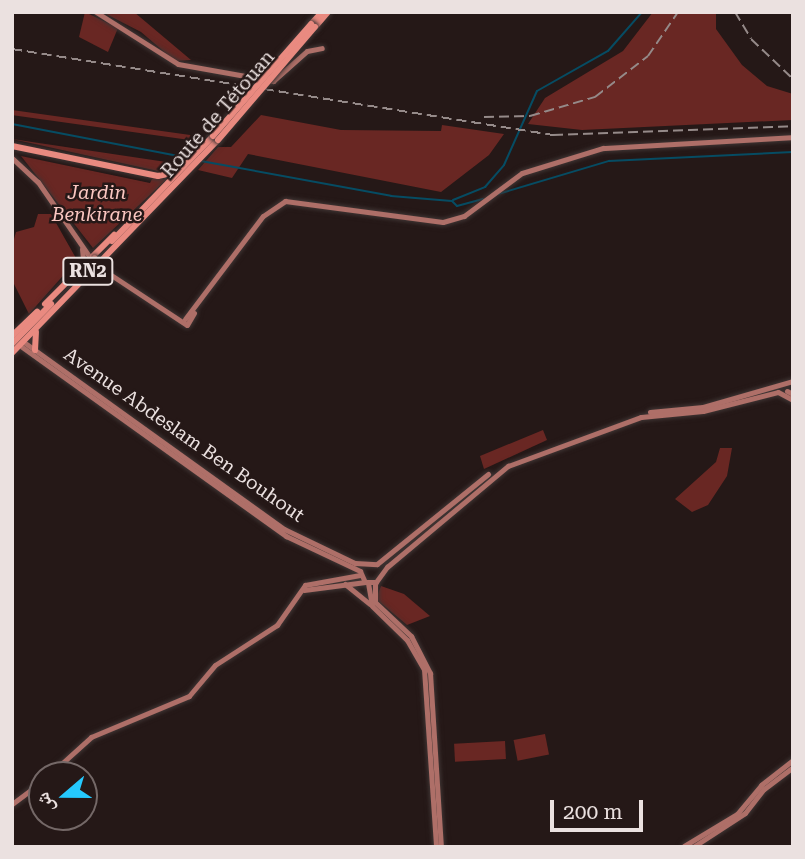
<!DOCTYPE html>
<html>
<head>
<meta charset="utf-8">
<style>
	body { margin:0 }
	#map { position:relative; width:805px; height:859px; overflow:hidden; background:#251817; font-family:"Roboto Serif","Noto Naskh Arabic",serif }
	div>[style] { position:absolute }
	.green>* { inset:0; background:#692723; transform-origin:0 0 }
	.stream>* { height:2px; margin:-1px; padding:0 1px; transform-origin:1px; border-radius:1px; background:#064c63 }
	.roads { filter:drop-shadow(0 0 2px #3f3534) drop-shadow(0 0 2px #3f3534) }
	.major>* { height:5px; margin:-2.5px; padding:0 2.5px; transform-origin:2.5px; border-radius:2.5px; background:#ae6f68 }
	.highway>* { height:6px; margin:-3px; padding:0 3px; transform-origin:3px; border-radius:3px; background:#e98a80 }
	.rail>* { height:2px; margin-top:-1px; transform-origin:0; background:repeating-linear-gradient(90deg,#958a89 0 10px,transparent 0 15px) }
	.bridges { filter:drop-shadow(0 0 2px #3f3534) drop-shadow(0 0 2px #3f3534) }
	.major-bridge>* { height:5px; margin:-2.5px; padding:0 2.5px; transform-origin:2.5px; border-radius:2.5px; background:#ae6f68 }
	.highway-bridge>* { height:6px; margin:-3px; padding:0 3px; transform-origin:3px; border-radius:3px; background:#e98a80 }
	span { translate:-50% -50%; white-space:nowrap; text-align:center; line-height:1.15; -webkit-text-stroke:5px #251817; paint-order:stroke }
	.shield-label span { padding:2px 5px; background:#251817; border:2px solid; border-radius:5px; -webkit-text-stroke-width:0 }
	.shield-label { font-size:18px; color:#ebe1e0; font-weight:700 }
	.street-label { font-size:19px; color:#ebe1e0 }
	.park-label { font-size:19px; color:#fbc7c1; font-style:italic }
	.frame { position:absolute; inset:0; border:14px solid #ebe1e0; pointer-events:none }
	.north { position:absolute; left:28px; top:761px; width:70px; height:70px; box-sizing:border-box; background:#251817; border:2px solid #746867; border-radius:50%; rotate:250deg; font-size:19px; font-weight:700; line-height:28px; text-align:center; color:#ebe1e0 }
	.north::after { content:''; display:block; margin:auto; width:24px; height:32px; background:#25c9fe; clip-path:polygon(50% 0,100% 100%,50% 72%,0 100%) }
	.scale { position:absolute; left:550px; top:800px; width:93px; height:32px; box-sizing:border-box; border:4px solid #ebe1e0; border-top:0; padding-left:9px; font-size:21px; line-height:24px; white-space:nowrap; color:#ebe1e0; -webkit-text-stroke:5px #251817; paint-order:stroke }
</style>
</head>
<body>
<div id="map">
	<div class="green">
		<i style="clip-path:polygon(85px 12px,118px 28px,108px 52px,79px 37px)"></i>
		<i style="clip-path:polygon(102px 12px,134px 12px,191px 60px,175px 61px,141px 32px)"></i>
		<i style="clip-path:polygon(653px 12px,716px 12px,716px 29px,742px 65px,767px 86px,793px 94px,793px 120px,582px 130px,528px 124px,545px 98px,623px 51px)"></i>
		<i style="left:12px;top:110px;width:180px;height:5px;rotate:8deg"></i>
		<i style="clip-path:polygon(261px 115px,341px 130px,441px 131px,442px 125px,504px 134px,489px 155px,441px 192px,248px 154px,232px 178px,198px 170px,218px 147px,231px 147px)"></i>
		<i style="clip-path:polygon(12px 139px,173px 163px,179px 166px,167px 173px)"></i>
		<i style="clip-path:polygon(21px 156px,150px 183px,153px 177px,166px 180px,93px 248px)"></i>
		<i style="clip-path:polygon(38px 214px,51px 214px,77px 260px,29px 314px,12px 280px,12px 246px,16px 232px,34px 227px)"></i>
		<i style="clip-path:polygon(543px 430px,547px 440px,484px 469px,480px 456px)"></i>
		<i style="clip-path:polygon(720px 448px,732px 448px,727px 476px,708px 505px,692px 512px,675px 499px,716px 462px)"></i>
		<i style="clip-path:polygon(381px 586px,404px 594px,430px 616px,407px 625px,376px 599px)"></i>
		<i style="left:545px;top:734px;width:21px;height:32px;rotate:79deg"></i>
		<i style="left:505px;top:741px;width:18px;height:51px;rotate:87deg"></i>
	</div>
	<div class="stream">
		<i style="left:12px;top:124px;width:180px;rotate:10.9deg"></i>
		<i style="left:201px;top:161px;width:193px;rotate:10.4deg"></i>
		<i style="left:391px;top:196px;width:61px;rotate:4.7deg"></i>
		<i style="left:452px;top:201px;width:7px;rotate:45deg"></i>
		<i style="left:457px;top:206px;width:27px;rotate:-15deg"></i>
		<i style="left:498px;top:194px;width:116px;rotate:-16.6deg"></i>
		<i style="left:609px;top:161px;width:184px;rotate:-2.8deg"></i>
		<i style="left:453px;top:200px;width:35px;rotate:-22deg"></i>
		<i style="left:485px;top:187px;width:29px;rotate:-49deg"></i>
		<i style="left:504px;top:165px;width:81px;rotate:-66deg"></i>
		<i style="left:537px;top:91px;width:81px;rotate:-29.4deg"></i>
		<i style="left:608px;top:51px;width:52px;rotate:-48.9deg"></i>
	</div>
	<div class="roads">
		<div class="major">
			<i style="left:96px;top:12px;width:97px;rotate:32.4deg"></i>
			<i style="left:178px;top:64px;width:97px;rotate:10.1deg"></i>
			<i style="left:273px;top:81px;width:45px;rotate:-41.4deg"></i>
			<i style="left:307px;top:51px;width:15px;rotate:-11deg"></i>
			<i style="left:12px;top:158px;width:35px;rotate:43deg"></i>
			<i style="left:38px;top:182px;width:90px;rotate:55.4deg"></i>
			<i style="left:82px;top:249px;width:19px;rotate:84deg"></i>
			<i style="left:99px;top:267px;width:105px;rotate:33.4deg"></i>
			<i style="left:187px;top:325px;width:14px;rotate:-60deg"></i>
			<i style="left:93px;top:273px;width:16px;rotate:18deg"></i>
			<i style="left:185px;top:319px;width:129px;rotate:-52.9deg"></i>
			<i style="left:263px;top:216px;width:27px;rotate:-34deg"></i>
			<i style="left:285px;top:201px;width:159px;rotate:7.6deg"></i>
			<i style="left:443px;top:222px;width:22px;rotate:-16deg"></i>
			<i style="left:464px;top:216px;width:72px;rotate:-36.6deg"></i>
			<i style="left:522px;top:173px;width:85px;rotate:-17.2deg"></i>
			<i style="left:603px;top:148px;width:190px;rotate:-3.3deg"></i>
			<i style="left:25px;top:343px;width:319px;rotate:35.7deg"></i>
			<i style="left:284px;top:529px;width:79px;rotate:25.6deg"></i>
			<i style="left:355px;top:563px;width:22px;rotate:3deg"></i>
			<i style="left:22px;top:347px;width:325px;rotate:35.6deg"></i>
			<i style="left:286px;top:536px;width:82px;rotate:25.3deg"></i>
			<i style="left:787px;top:391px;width:7px;rotate:27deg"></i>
			<i style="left:778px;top:392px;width:17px;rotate:28deg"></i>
			<i style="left:650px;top:412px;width:53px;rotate:-5.4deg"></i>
			<i style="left:703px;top:407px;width:94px;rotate:-16.1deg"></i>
			<i style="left:377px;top:564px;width:143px;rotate:-39deg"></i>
			<i style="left:360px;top:571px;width:12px;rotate:66deg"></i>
			<i style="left:365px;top:582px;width:11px"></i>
			<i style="left:376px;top:582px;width:19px;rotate:-54deg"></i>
			<i style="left:387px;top:567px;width:158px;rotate:-39.9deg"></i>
			<i style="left:508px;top:466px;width:142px;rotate:-20.2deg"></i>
			<i style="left:641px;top:417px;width:62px;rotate:-5.5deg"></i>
			<i style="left:703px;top:411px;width:77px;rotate:-14.2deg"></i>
			<i style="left:368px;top:583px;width:23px;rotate:80deg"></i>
			<i style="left:372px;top:606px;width:49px;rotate:44.2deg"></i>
			<i style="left:407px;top:640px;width:34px;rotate:60deg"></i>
			<i style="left:424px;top:669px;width:178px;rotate:86.1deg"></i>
			<i style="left:375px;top:583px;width:19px;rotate:90deg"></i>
			<i style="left:375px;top:602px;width:50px;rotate:43.4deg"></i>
			<i style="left:411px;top:636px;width:42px;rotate:62.8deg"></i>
			<i style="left:430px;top:673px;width:174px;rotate:86.4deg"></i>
			<i style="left:345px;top:584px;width:32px;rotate:39deg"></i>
			<i style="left:304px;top:590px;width:62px;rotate:-7.5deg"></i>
			<i style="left:49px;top:775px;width:57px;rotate:-42.1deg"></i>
			<i style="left:91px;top:737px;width:106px;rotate:-22.7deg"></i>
			<i style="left:189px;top:696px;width:40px;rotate:-50deg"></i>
			<i style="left:215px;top:665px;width:74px;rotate:-32.8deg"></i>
			<i style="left:277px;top:625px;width:49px;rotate:-55deg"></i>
			<i style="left:305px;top:585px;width:56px;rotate:-10.3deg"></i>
			<i style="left:12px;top:804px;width:38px;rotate:-37deg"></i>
			<i style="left:684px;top:846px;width:62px;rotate:-31.1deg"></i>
			<i style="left:737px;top:814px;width:38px;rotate:-50deg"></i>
			<i style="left:761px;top:785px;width:41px;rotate:-38deg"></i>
			<i style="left:693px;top:847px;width:62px;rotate:-33.2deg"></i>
			<i style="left:745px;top:813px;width:31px;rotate:-52deg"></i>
			<i style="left:764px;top:789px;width:36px;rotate:-37deg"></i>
		</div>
		<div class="highway">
			<i style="left:311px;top:24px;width:16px;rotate:-47deg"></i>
			<i style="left:315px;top:27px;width:20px;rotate:-49deg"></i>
			<i style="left:12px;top:146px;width:149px;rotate:11.6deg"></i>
			<i style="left:158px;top:176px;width:19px;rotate:-12deg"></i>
			<i style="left:112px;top:241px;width:146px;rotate:-46.1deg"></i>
			<i style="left:93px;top:256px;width:30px;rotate:-45deg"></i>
			<i style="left:45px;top:304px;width:54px;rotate:-45deg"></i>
			<i style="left:12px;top:336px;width:35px;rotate:-44deg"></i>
			<i style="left:12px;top:344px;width:56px;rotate:-45.7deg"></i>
			<i style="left:35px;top:350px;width:18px;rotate:-87deg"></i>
			<i style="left:12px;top:353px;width:296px;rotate:-46deg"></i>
		</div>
	</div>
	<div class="rail">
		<i style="left:735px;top:12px;width:31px;rotate:59deg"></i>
		<i style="left:751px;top:39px;width:58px;rotate:43.6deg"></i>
		<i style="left:12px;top:49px;width:548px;rotate:9.03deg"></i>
		<i style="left:553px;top:135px;width:240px;rotate:-2.1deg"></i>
		<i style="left:484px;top:117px;width:46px;rotate:-1.2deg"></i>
		<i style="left:530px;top:116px;width:68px;rotate:-16.3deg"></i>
		<i style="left:595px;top:97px;width:67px;rotate:-37.7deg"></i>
		<i style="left:648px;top:56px;width:53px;rotate:-55.7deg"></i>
	</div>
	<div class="bridges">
		<div class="major-bridge">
			<i style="left:94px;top:257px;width:7px;rotate:45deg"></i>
			<i style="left:84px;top:268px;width:7px;rotate:45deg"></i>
		</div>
		<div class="highway-bridge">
			<i style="left:213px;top:136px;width:149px;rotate:-48.8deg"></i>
			<i style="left:218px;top:140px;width:149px;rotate:-49.4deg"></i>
		</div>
	</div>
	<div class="shield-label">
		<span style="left:88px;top:271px">RN2</span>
	</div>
	<div class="street-label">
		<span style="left:218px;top:114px;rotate:-49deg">Route de Tétouan</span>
		<span style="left:184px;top:435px;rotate:35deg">Avenue Abdeslam Ben Bouhout</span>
	</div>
	<div class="park-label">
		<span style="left:97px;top:204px">Jardin<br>Benkirane</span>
	</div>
	<div class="frame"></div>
	<div class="north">ش</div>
	<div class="scale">200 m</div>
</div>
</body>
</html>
